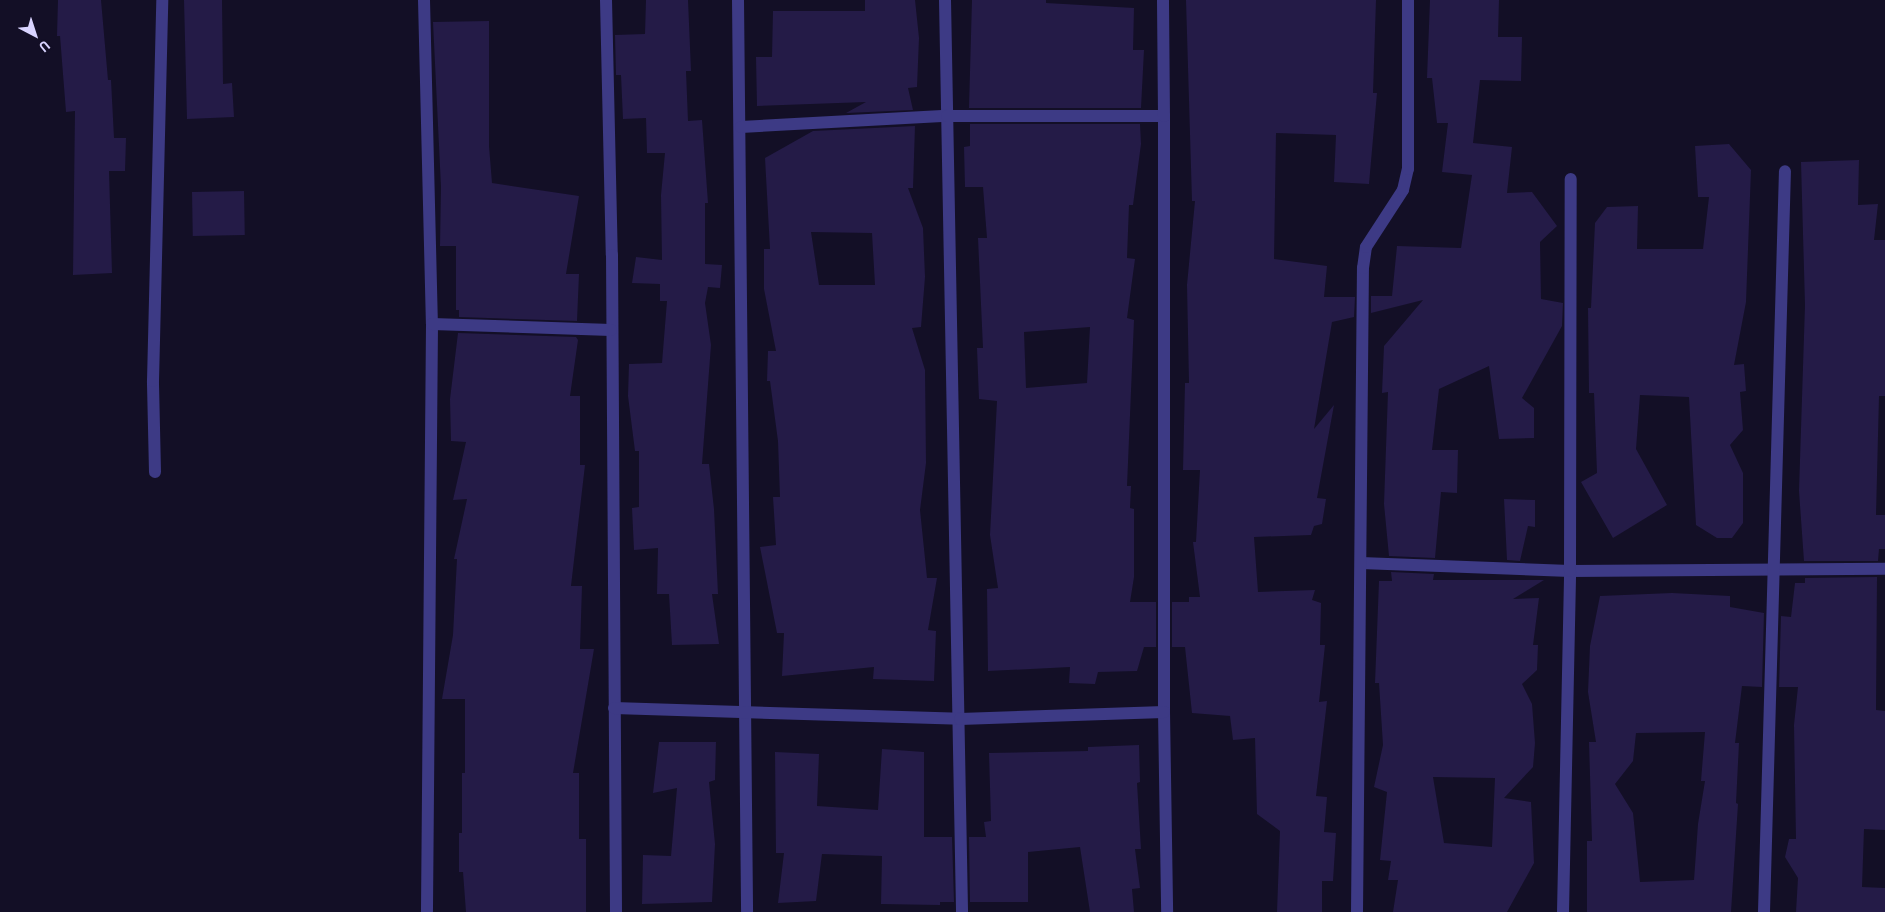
<!DOCTYPE html>
<html>
<head>
<meta charset="utf-8">
<style>
	body { margin:0 }
	#map { position:relative; width:1885px; height:912px; overflow:hidden; background:#130f26; font-family:"PT Sans",sans-serif }
	div>[style] { position:absolute }
	.building>* { inset:0; background:#241b47; transform-origin:0 0 }
	.minor>* { height:12px; margin:-6px; padding:0 6px; transform-origin:6px; border-radius:6px; background:#3d3a85 }
	span { translate:-50% -50%; white-space:nowrap; text-align:center; line-height:1.15; -webkit-text-stroke:4px #130f26; paint-order:stroke }
	.north { position:absolute; left:10px; top:10px; width:50px; height:50px; -webkit-text-stroke:4px #130f26; paint-order:stroke; rotate:140deg; font-size:14px; font-weight:700; line-height:20px; text-align:center; color:#d9d4ff }
	.north::after { content:''; display:block; margin:auto; width:18px; height:22px; background:#d9d4ff; clip-path:polygon(50% 0,100% 100%,50% 72%,0 100%) }
</style>
</head>
<body>
<div id="map">
	<div class="building">
		<i style="clip-path:polygon(58px 0,101px 0,108px 80px,111px 80px,114px 138px,126px 138px,125px 171px,109px 171px,112px 273px,73px 275px,75px 111px,66px 112px,60px 36px,57px 36px)"></i>
		<i style="clip-path:polygon(184px 0,222px 0,223px 84px,232px 83px,234px 117px,187px 119px)"></i>
		<i style="clip-path:polygon(646px 0,688px 0,691px 71px,686px 71px,688px 121px,702px 120px,708px 203px,705px 203px,705px 264px,722px 265px,720px 288px,708px 287px,705px 303px,711px 345px,702px 464px,709px 464px,714px 509px,718px 594px,712px 594px,719px 644px,672px 645px,669px 594px,657px 594px,658px 548px,634px 550px,632px 508px,639px 507px,639px 451px,635px 451px,628px 396px,629px 364px,662px 363px,667px 301px,660px 301px,660px 284px,632px 283px,636px 257px,662px 260px,661px 195px,665px 153px,647px 153px,646px 118px,623px 119px,621px 75px,616px 75px,615px 35px,645px 34px)"></i>
		<i style="clip-path:polygon(865px 0,915px 0,919px 38px,917px 87px,908px 88px,913px 110px,846px 113px,866px 102px,757px 106px,756px 57px,772px 57px,773px 11px,865px 11px)"></i>
		<i style="clip-path:polygon(972px 0,1046px 0,1046px 3px,1134px 8px,1133px 50px,1144px 50px,1141px 108px,969px 108px)"></i>
		<i style="clip-path:polygon(1186px 0,1376px 0,1373px 93px,1377px 93px,1369px 184px,1334px 182px,1336px 135px,1276px 133px,1274px 259px,1327px 266px,1324px 297px,1355px 297px,1354px 317px,1332px 322px,1314px 429px,1334px 405px,1317px 498px,1326px 499px,1322px 524px,1314px 526px,1311px 535px,1254px 537px,1258px 592px,1315px 590px,1312px 600px,1321px 603px,1320px 645px,1325px 645px,1319px 702px,1327px 701px,1316px 796px,1327px 797px,1324px 832px,1336px 833px,1333px 881px,1322px 881px,1322px 912px,1277px 912px,1280px 831px,1257px 814px,1255px 738px,1233px 740px,1230px 716px,1192px 713px,1185px 647px,1172px 647px,1172px 602px,1189px 602px,1189px 597px,1200px 597px,1193px 542px,1196px 542px,1200px 470px,1183px 470px,1185px 383px,1189px 383px,1187px 285px,1195px 201px,1192px 201px)"></i>
		<i style="clip-path:polygon(1430px 0,1499px 0,1498px 37px,1522px 37px,1521px 81px,1480px 80px,1473px 143px,1512px 147px,1507px 193px,1532px 192px,1557px 226px,1540px 242px,1541px 299px,1563px 303px,1562px 326px,1522px 398px,1534px 408px,1534px 438px,1499px 439px,1489px 366px,1439px 389px,1432px 450px,1458px 450px,1457px 493px,1441px 492px,1435px 558px,1389px 556px,1384px 504px,1388px 392px,1382px 393px,1384px 346px,1423px 300px,1371px 313px,1371px 296px,1392px 296px,1397px 246px,1461px 248px,1472px 175px,1442px 172px,1448px 123px,1437px 123px,1432px 78px,1427px 78px)"></i>
		<i style="clip-path:polygon(489px 21px,489px 146px,492px 183px,579px 196px,566px 274px,579px 274px,577px 321px,459px 317px,459px 310px,456px 310px,456px 246px,440px 246px,441px 187px,433px 22px)"></i>
		<i style="clip-path:polygon(evenodd,970px 124px,1140px 124px,1141px 144px,1133px 205px,1129px 205px,1127px 258px,1135px 259px,1127px 318px,1134px 320px,1127px 486px,1131px 486px,1130px 508px,1134px 509px,1134px 577px,1130px 602px,1156px 602px,1156px 647px,1144px 647px,1137px 671px,1098px 672px,1095px 684px,1069px 683px,1070px 667px,988px 671px,987px 589px,998px 588px,990px 535px,997px 401px,979px 399px,977px 348px,983px 348px,978px 238px,987px 238px,983px 187px,965px 187px,964px 147px,970px 146px,970px 124px,1090px 327px,1087px 383px,1026px 388px,1024px 332px,1090px 327px)"></i>
		<i style="clip-path:polygon(evenodd,915px 126px,913px 188px,908px 188px,923px 228px,925px 277px,921px 327px,912px 328px,925px 370px,926px 463px,920px 510px,927px 578px,937px 578px,928px 630px,936px 631px,934px 681px,873px 679px,874px 667px,782px 676px,784px 633px,777px 633px,760px 547px,776px 545px,773px 497px,780px 497px,778px 441px,770px 381px,767px 381px,768px 351px,776px 351px,764px 289px,764px 249px,770px 249px,765px 158px,813px 131px,915px 126px,811px 232px,872px 233px,875px 285px,819px 285px,811px 232px)"></i>
		<i style="clip-path:polygon(1729px 144px,1751px 170px,1746px 302px,1734px 365px,1744px 364px,1746px 391px,1740px 392px,1743px 430px,1730px 445px,1743px 473px,1743px 523px,1732px 538px,1717px 538px,1696px 525px,1689px 397px,1640px 395px,1636px 449px,1667px 505px,1613px 538px,1581px 482px,1597px 473px,1594px 393px,1589px 393px,1588px 308px,1591px 308px,1595px 223px,1607px 207px,1638px 206px,1637px 249px,1703px 249px,1709px 197px,1698px 197px,1695px 146px)"></i>
		<i style="clip-path:polygon(1859px 160px,1858px 205px,1878px 204px,1874px 240px,1885px 240px,1885px 396px,1879px 396px,1876px 515px,1885px 515px,1885px 549px,1879px 549px,1878px 561px,1804px 561px,1799px 491px,1805px 305px,1801px 162px)"></i>
		<i style="left:244px;top:191px;width:44px;height:52px;rotate:89deg"></i>
		<i style="clip-path:polygon(458px 333px,576px 337px,578px 340px,570px 396px,580px 396px,580px 465px,585px 465px,571px 586px,582px 586px,580px 649px,594px 649px,573px 773px,579px 773px,579px 839px,586px 839px,586px 912px,466px 912px,463px 872px,459px 872px,459px 833px,462px 833px,462px 773px,465px 773px,465px 699px,442px 699px,453px 635px,457px 559px,454px 559px,467px 499px,453px 500px,466px 442px,451px 441px,450px 399px)"></i>
		<i style="clip-path:polygon(1504px 499px,1535px 500px,1535px 527px,1528px 526px,1520px 561px,1507px 560px)"></i>
		<i style="clip-path:polygon(evenodd,1391px 572px,1434px 574px,1433px 580px,1544px 580px,1513px 599px,1539px 598px,1533px 645px,1538px 645px,1537px 670px,1522px 684px,1532px 704px,1535px 743px,1533px 767px,1504px 798px,1531px 802px,1534px 863px,1507px 912px,1393px 912px,1398px 880px,1388px 880px,1391px 861px,1380px 860px,1387px 792px,1374px 787px,1383px 745px,1379px 683px,1375px 683px,1379px 581px,1392px 581px,1391px 572px,1433px 777px,1495px 778px,1492px 847px,1444px 843px,1433px 777px)"></i>
		<i style="clip-path:polygon(1877px 577px,1876px 710px,1885px 711px,1885px 830px,1864px 829px,1862px 887px,1885px 888px,1885px 912px,1796px 912px,1798px 878px,1785px 857px,1789px 839px,1796px 839px,1794px 725px,1798px 687px,1779px 687px,1781px 616px,1791px 617px,1795px 583px,1805px 583px,1805px 578px)"></i>
		<i style="clip-path:polygon(evenodd,1672px 593px,1730px 596px,1730px 607px,1764px 613px,1762px 687px,1742px 686px,1735px 743px,1739px 743px,1736px 803px,1738px 804px,1731px 912px,1587px 912px,1587px 841px,1592px 841px,1589px 742px,1596px 742px,1588px 692px,1590px 646px,1600px 596px,1672px 593px,1705px 732px,1701px 781px,1705px 781px,1698px 824px,1694px 880px,1640px 882px,1633px 813px,1615px 784px,1633px 761px,1636px 733px,1705px 732px)"></i>
		<i style="clip-path:polygon(659px 742px,716px 742px,715px 780px,709px 782px,715px 844px,712px 902px,642px 904px,643px 855px,671px 856px,677px 788px,653px 793px)"></i>
		<i style="clip-path:polygon(1139px 745px,1140px 782px,1137px 783px,1141px 849px,1135px 849px,1140px 888px,1132px 889px,1134px 912px,1090px 912px,1080px 847px,1028px 852px,1028px 902px,970px 902px,969px 837px,986px 837px,984px 822px,991px 821px,989px 753px,1088px 751px,1088px 747px)"></i>
		<i style="clip-path:polygon(882px 749px,924px 752px,924px 837px,952px 837px,954px 902px,940px 902px,940px 905px,881px 904px,882px 856px,822px 854px,816px 901px,778px 903px,784px 853px,776px 853px,775px 752px,819px 754px,817px 806px,878px 810px)"></i>
	</div>
	<div class="minor">
		<i style="left:424px;top:0;width:324px;rotate:88.6deg"></i>
		<i style="left:432px;top:324px;width:588px;rotate:90.49deg"></i>
		<i style="left:606px;top:0;width:255px;rotate:88.7deg"></i>
		<i style="left:612px;top:255px;width:657px;rotate:89.65deg"></i>
		<i style="left:738px;top:0;width:912px;rotate:89.43deg"></i>
		<i style="left:945px;top:0;width:912px;rotate:88.93deg"></i>
		<i style="left:1164px;top:116px;width:596px;rotate:90deg"></i>
		<i style="left:1164px;top:712px;width:200px;rotate:89.1deg"></i>
		<i style="left:741px;top:127px;width:206px;rotate:-3.1deg"></i>
		<i style="left:947px;top:116px;width:217px"></i>
		<i style="left:1164px;top:116px;width:116px;rotate:-90.5deg"></i>
		<i style="left:432px;top:324px;width:179px;rotate:1.9deg"></i>
		<i style="left:155px;top:472px;width:91px;rotate:-91.3deg"></i>
		<i style="left:153px;top:381px;width:381px;rotate:-88.6deg"></i>
		<i style="left:1361px;top:563px;width:209px;rotate:2.2deg"></i>
		<i style="left:1570px;top:571px;width:315px;rotate:-0.4deg"></i>
		<i style="left:614px;top:708px;width:346px;rotate:1.8deg"></i>
		<i style="left:960px;top:719px;width:204px;rotate:-2deg"></i>
		<i style="left:1357px;top:912px;width:644px;rotate:-89.47deg"></i>
		<i style="left:1363px;top:268px;width:21px;rotate:-82deg"></i>
		<i style="left:1366px;top:247px;width:68px;rotate:-57deg"></i>
		<i style="left:1403px;top:190px;width:22px;rotate:-77deg"></i>
		<i style="left:1408px;top:169px;width:169px;rotate:-90deg"></i>
		<i style="left:1563px;top:912px;width:341px;rotate:-88.8deg"></i>
		<i style="left:1570px;top:571px;width:392px;rotate:-89.9deg"></i>
		<i style="left:1764px;top:912px;width:741px;rotate:-88.38deg"></i>
	</div>
	<div class="north">U</div>
</div>
</body>
</html>
